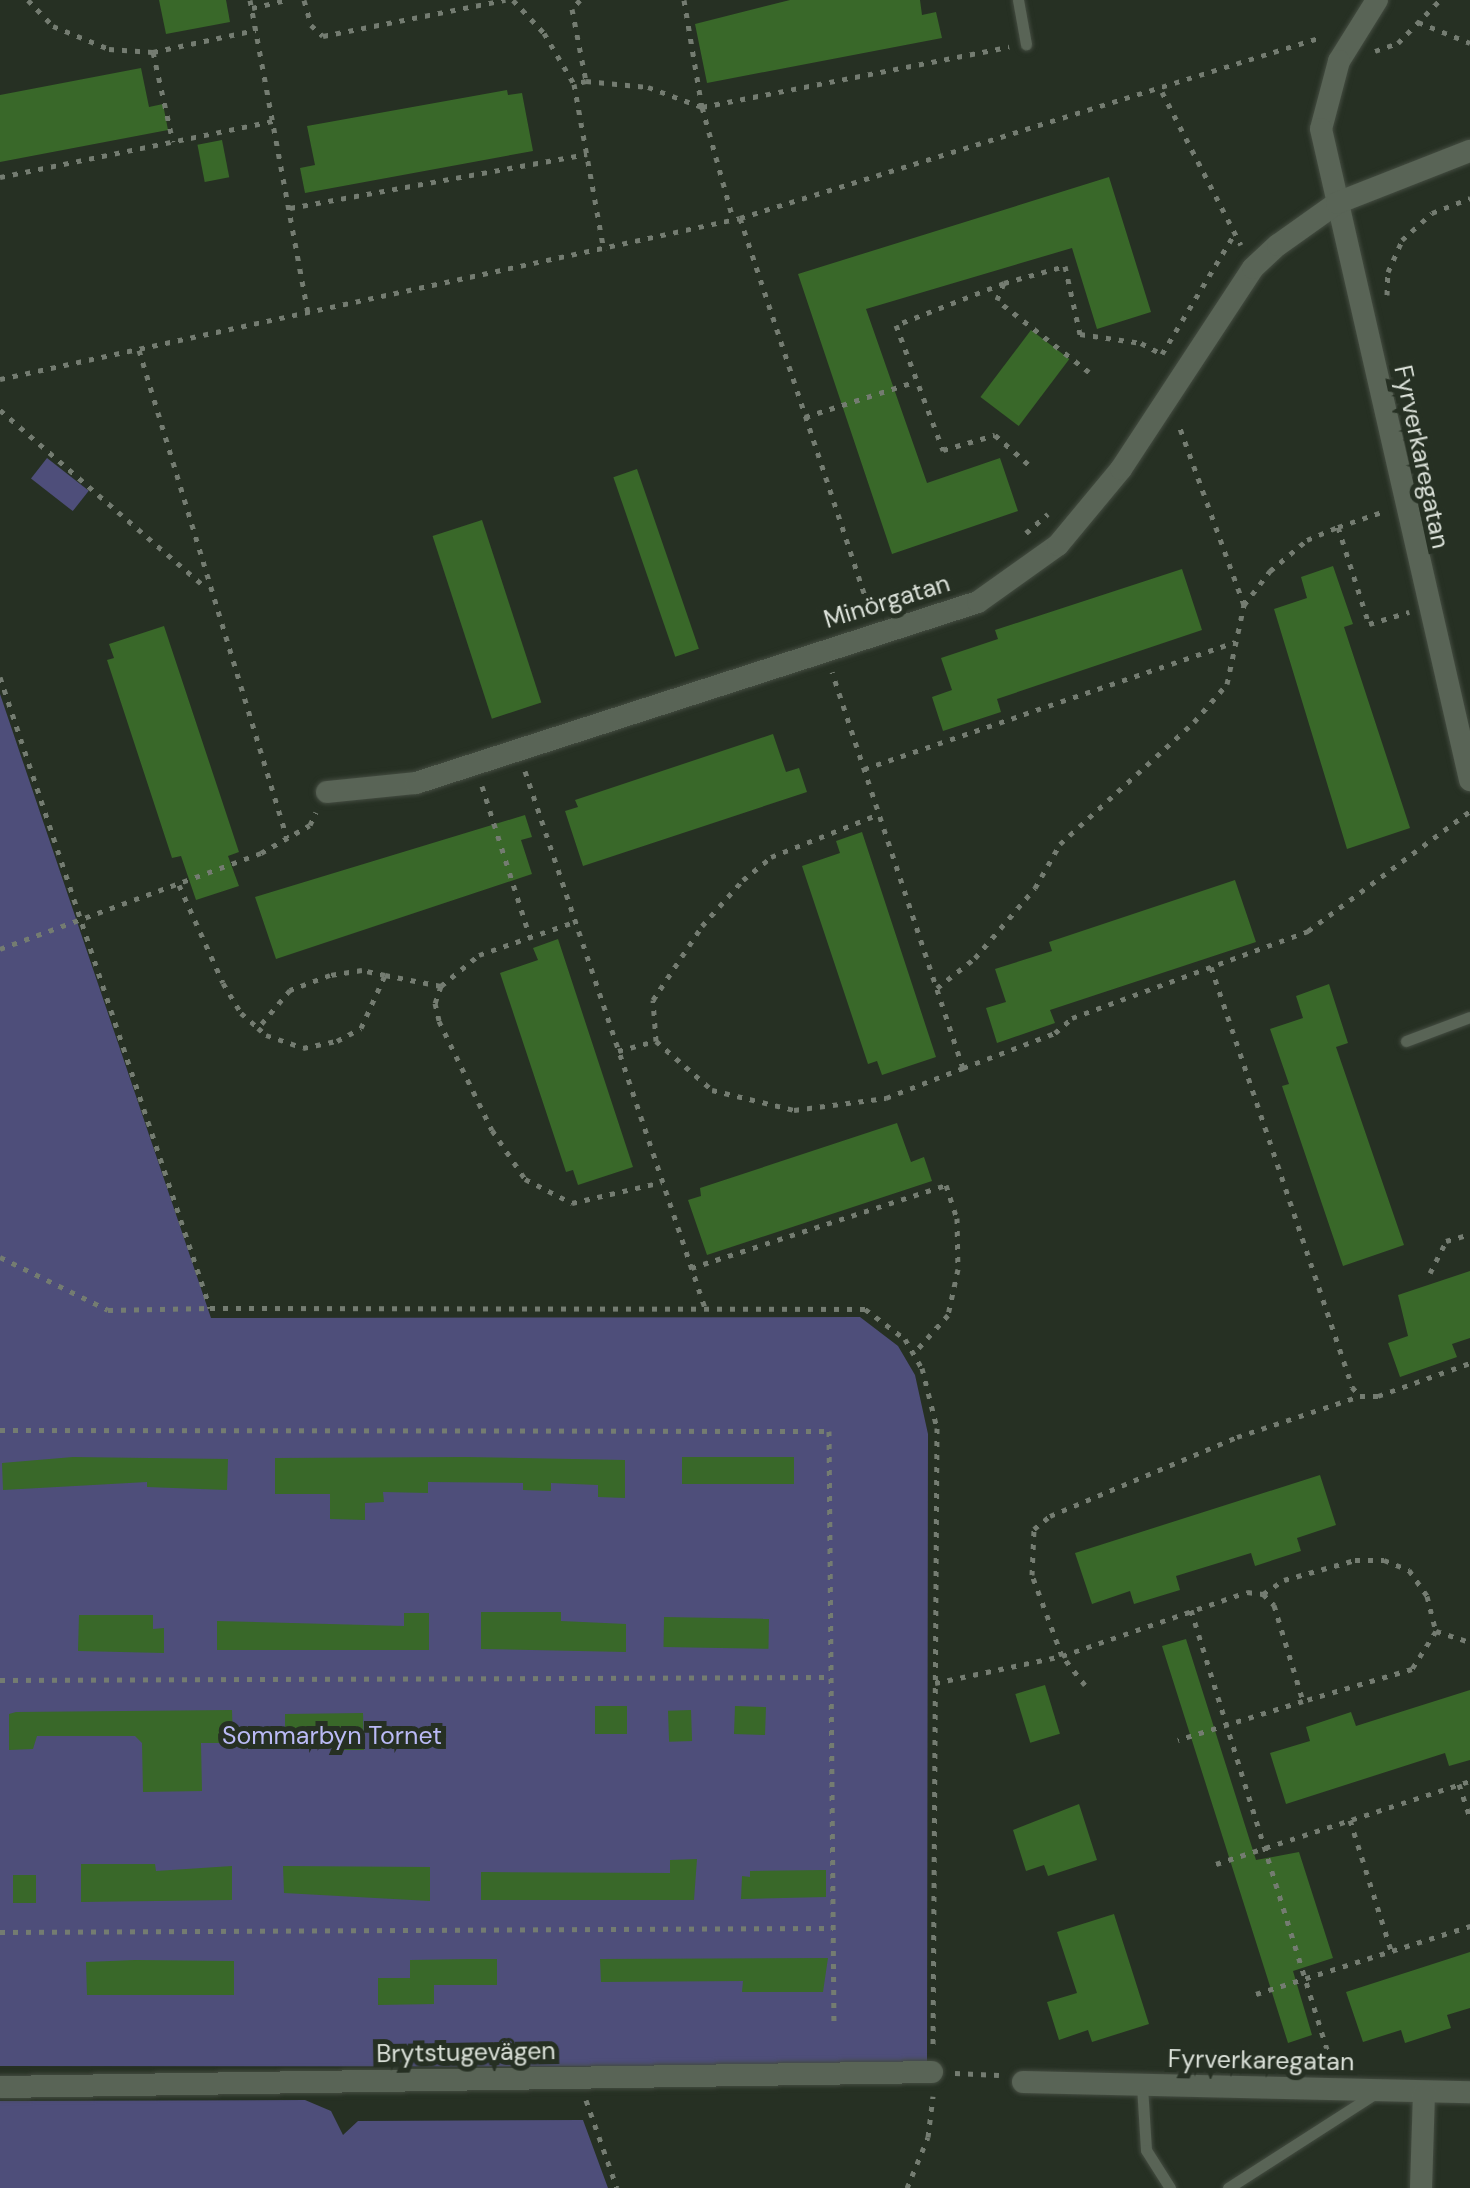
<!DOCTYPE html>
<html>
<head>
<meta charset="utf-8">
<style>
	body { margin:0 }
	#map { position:relative; width:1470px; height:2188px; overflow:hidden; background:#263023; font-family:"DM Sans",sans-serif }
	div>[style] { position:absolute }
	.green>* { inset:0; background:#4e4e7a; transform-origin:0 0 }
	.building>* { inset:0; background:#396829; transform-origin:0 0 }
	.path>* { height:5px; margin-top:-2.5px; transform-origin:0; background:repeating-linear-gradient(90deg,#747c71 0 5px,transparent 0 13px) }
	.roads { filter:drop-shadow(0 0 2px #444c41) drop-shadow(0 0 2px #444c41) }
	.service>* { height:11px; margin:-5.5px; padding:0 5.5px; transform-origin:5.5px; border-radius:5.5px; background:#596456 }
	.minor>* { height:22px; margin:-11px; padding:0 11px; transform-origin:11px; border-radius:11px; background:#596456 }
	span { translate:-50% -50%; white-space:nowrap; text-align:center; line-height:1.15; -webkit-text-stroke:10px #263023; paint-order:stroke }
	.street-label { font-size:25px; color:#dae0d8 }
	.park-label { font-size:25px; color:#babaf5 }
</style>
</head>
<body>
<div id="map">
	<div class="green">
		<i style="left:47px;top:458px;width:53px;height:26px;rotate:38deg"></i>
		<i style="clip-path:polygon(0 694px,211px 1318px,860px 1317px,898px 1346px,915px 1375px,928px 1434px,927px 2067px,0 2066px)"></i>
		<i style="clip-path:polygon(305px 2100px,331px 2111px,343px 2135px,358px 2121px,583px 2120px,608px 2188px,0 2188px,0 2101px)"></i>
	</div>
	<div class="building">
		<i style="clip-path:polygon(159px 0,226px 0,230px 22px,166px 34px)"></i>
		<i style="clip-path:polygon(790px 0,920px 0,922px 15px,936px 12px,942px 38px,707px 83px,695px 24px)"></i>
		<i style="clip-path:polygon(141px 68px,149px 107px,163px 104px,168px 130px,0 162px,0 95px)"></i>
		<i style="clip-path:polygon(507px 90px,508px 95px,522px 93px,533px 151px,305px 193px,300px 168px,315px 165px,307px 126px)"></i>
		<i style="left:222px;top:140px;width:38px;height:25px;rotate:79deg"></i>
		<i style="clip-path:polygon(1109px 177px,1151px 312px,1097px 329px,1072px 248px,866px 309px,927px 483px,1000px 458px,1018px 511px,892px 554px,798px 274px)"></i>
		<i style="left:1031px;top:330px;width:48px;height:84px;rotate:37deg"></i>
		<i style="left:637px;top:469px;width:190px;height:25px;rotate:71deg"></i>
		<i style="left:482px;top:520px;width:192px;height:52px;rotate:72deg"></i>
		<i style="clip-path:polygon(1333px 566px,1353px 624px,1344px 627px,1410px 828px,1347px 849px,1274px 609px,1307px 598px,1301px 577px)"></i>
		<i style="clip-path:polygon(1182px 569px,1202px 630px,997px 699px,1001px 712px,943px 731px,932px 697px,952px 690px,941px 658px,998px 639px,995px 630px)"></i>
		<i style="clip-path:polygon(164px 626px,239px 852px,228px 856px,239px 886px,196px 900px,181px 856px,172px 858px,107px 660px,114px 658px,109px 644px)"></i>
		<i style="clip-path:polygon(773px 734px,786px 772px,799px 768px,807px 792px,583px 866px,565px 811px,578px 807px,575px 800px)"></i>
		<i style="clip-path:polygon(525px 815px,532px 837px,521px 840px,532px 874px,276px 959px,255px 897px)"></i>
		<i style="clip-path:polygon(862px 832px,936px 1057px,882px 1075px,877px 1061px,868px 1064px,802px 866px,840px 853px,836px 841px)"></i>
		<i style="clip-path:polygon(1235px 880px,1256px 942px,1050px 1010px,1055px 1023px,997px 1043px,986px 1008px,1006px 1002px,995px 969px,1052px 951px,1049px 942px)"></i>
		<i style="clip-path:polygon(558px 939px,633px 1167px,578px 1185px,573px 1170px,566px 1172px,500px 973px,538px 960px,533px 948px)"></i>
		<i style="clip-path:polygon(1329px 984px,1348px 1043px,1336px 1047px,1404px 1245px,1343px 1266px,1282px 1086px,1289px 1084px,1270px 1029px,1303px 1018px,1296px 996px)"></i>
		<i style="clip-path:polygon(897px 1123px,911px 1162px,924px 1157px,932px 1181px,707px 1255px,688px 1200px,701px 1196px,700px 1188px)"></i>
		<i style="clip-path:polygon(1470px 1271px,1470px 1338px,1452px 1344px,1457px 1357px,1400px 1377px,1388px 1343px,1408px 1336px,1398px 1295px)"></i>
		<i style="clip-path:polygon(73px 1457px,228px 1459px,227px 1490px,147px 1487px,147px 1482px,3px 1490px,2px 1463px)"></i>
		<i style="clip-path:polygon(466px 1457px,625px 1460px,625px 1498px,598px 1497px,598px 1485px,551px 1483px,551px 1491px,523px 1490px,523px 1483px,428px 1482px,428px 1493px,383px 1492px,384px 1502px,365px 1503px,365px 1520px,330px 1519px,330px 1494px,275px 1494px,275px 1458px)"></i>
		<i style="left:794px;top:1457px;width:27px;height:112px;rotate:90deg"></i>
		<i style="clip-path:polygon(1320px 1475px,1336px 1525px,1297px 1538px,1301px 1551px,1255px 1566px,1251px 1553px,1176px 1576px,1180px 1590px,1134px 1604px,1130px 1591px,1092px 1604px,1075px 1553px)"></i>
		<i style="clip-path:polygon(481px 1612px,561px 1612px,561px 1621px,626px 1624px,626px 1652px,481px 1649px)"></i>
		<i style="clip-path:polygon(404px 1613px,429px 1613px,429px 1650px,217px 1650px,217px 1621px,404px 1626px)"></i>
		<i style="clip-path:polygon(79px 1615px,153px 1615px,153px 1629px,164px 1628px,164px 1653px,78px 1651px)"></i>
		<i style="left:664px;top:1617px;width:105px;height:30px;rotate:1deg"></i>
		<i style="clip-path:polygon(1186px 1639px,1256px 1860px,1299px 1852px,1333px 1958px,1293px 1971px,1312px 2035px,1288px 2043px,1162px 1646px)"></i>
		<i style="left:1045px;top:1685px;width:51px;height:31px;rotate:73deg"></i>
		<i style="clip-path:polygon(1470px 1690px,1470px 1760px,1449px 1766px,1445px 1753px,1286px 1804px,1270px 1753px,1310px 1741px,1306px 1727px,1351px 1712px,1356px 1726px)"></i>
		<i style="left:595px;top:1706px;width:32px;height:28px"></i>
		<i style="left:735px;top:1706px;width:31px;height:28px;rotate:2deg"></i>
		<i style="clip-path:polygon(232px 1710px,233px 1743px,201px 1743px,202px 1791px,143px 1792px,142px 1743px,135px 1736px,37px 1736px,33px 1749px,9px 1750px,9px 1714px,16px 1712px)"></i>
		<i style="left:691px;top:1710px;width:31px;height:23px;rotate:88deg"></i>
		<i style="clip-path:polygon(363px 1713px,364px 1750px,342px 1750px,342px 1740px,285px 1740px,285px 1714px)"></i>
		<i style="clip-path:polygon(1079px 1804px,1097px 1860px,1048px 1876px,1044px 1865px,1026px 1871px,1013px 1830px)"></i>
		<i style="clip-path:polygon(697px 1859px,694px 1900px,481px 1900px,481px 1872px,670px 1873px,670px 1860px)"></i>
		<i style="clip-path:polygon(81px 1864px,155px 1864px,156px 1871px,232px 1866px,232px 1900px,81px 1902px)"></i>
		<i style="clip-path:polygon(283px 1866px,430px 1867px,430px 1901px,284px 1893px)"></i>
		<i style="clip-path:polygon(826px 1870px,826px 1897px,741px 1899px,742px 1876px,750px 1877px,750px 1871px)"></i>
		<i style="left:36px;top:1875px;width:28px;height:23px;rotate:90deg"></i>
		<i style="clip-path:polygon(1114px 1914px,1149px 2024px,1092px 2042px,1088px 2030px,1059px 2040px,1047px 2002px,1077px 1993px,1057px 1932px)"></i>
		<i style="clip-path:polygon(1470px 1952px,1470px 2008px,1447px 2015px,1451px 2028px,1405px 2043px,1401px 2030px,1363px 2042px,1346px 1992px)"></i>
		<i style="clip-path:polygon(828px 1958px,823px 1992px,742px 1992px,743px 1981px,601px 1982px,600px 1959px)"></i>
		<i style="clip-path:polygon(470px 1959px,497px 1959px,497px 1985px,434px 1985px,434px 2004px,378px 2005px,378px 1978px,410px 1978px,410px 1960px)"></i>
		<i style="clip-path:polygon(135px 1960px,234px 1961px,234px 1995px,87px 1995px,86px 1962px)"></i>
	</div>
	<div class="path">
		<i style="left:28px;top:0;width:36px;rotate:46deg"></i>
		<i style="left:53px;top:26px;width:61px;rotate:22.3deg"></i>
		<i style="left:109px;top:49px;width:44px;rotate:3.9deg"></i>
		<i style="left:153px;top:52px;width:105px;rotate:-12.1deg"></i>
		<i style="left:250px;top:0;width:318px;rotate:79.5deg"></i>
		<i style="left:304px;top:0;width:26px;rotate:74deg"></i>
		<i style="left:311px;top:25px;width:16px;rotate:43deg"></i>
		<i style="left:323px;top:36px;width:186px;rotate:-11.2deg"></i>
		<i style="left:513px;top:0;width:45px;rotate:46.8deg"></i>
		<i style="left:544px;top:33px;width:59px;rotate:59.5deg"></i>
		<i style="left:580px;top:0;width:12px;rotate:132deg"></i>
		<i style="left:572px;top:9px;width:73px;rotate:79deg"></i>
		<i style="left:586px;top:81px;width:62px;rotate:5.5deg"></i>
		<i style="left:648px;top:87px;width:58px;rotate:20.3deg"></i>
		<i style="left:702px;top:107px;width:116px;rotate:74.5deg"></i>
		<i style="left:684px;top:0;width:109px;rotate:80.5deg"></i>
		<i style="left:702px;top:107px;width:313px;rotate:-11.1deg"></i>
		<i style="left:252px;top:8px;width:37px;rotate:-13deg"></i>
		<i style="left:1418px;top:22px;width:56px;rotate:22deg"></i>
		<i style="left:1375px;top:51px;width:24px;rotate:-19deg"></i>
		<i style="left:1398px;top:43px;width:60px;rotate:-45.7deg"></i>
		<i style="left:153px;top:52px;width:92px;rotate:77.5deg"></i>
		<i style="left:586px;top:81px;width:12px;rotate:166deg"></i>
		<i style="left:574px;top:84px;width:169px;rotate:79.8deg"></i>
		<i style="left:1162px;top:92px;width:172px;rotate:62.7deg"></i>
		<i style="left:0;top:177px;width:279px;rotate:-11.6deg"></i>
		<i style="left:290px;top:208px;width:302px;rotate:-10.3deg"></i>
		<i style="left:740px;top:218px;width:412px;rotate:71.7deg"></i>
		<i style="left:1004px;top:283px;width:116px;rotate:158.7deg"></i>
		<i style="left:896px;top:325px;width:134px;rotate:69.4deg"></i>
		<i style="left:943px;top:450px;width:54px;rotate:-16.1deg"></i>
		<i style="left:995px;top:435px;width:44px;rotate:41.3deg"></i>
		<i style="left:1387px;top:295px;width:23px;rotate:-88deg"></i>
		<i style="left:1388px;top:272px;width:35px;rotate:-66deg"></i>
		<i style="left:1402px;top:240px;width:40px;rotate:-42deg"></i>
		<i style="left:1432px;top:213px;width:41px;rotate:-21.5deg"></i>
		<i style="left:139px;top:350px;width:510px;rotate:73.13deg"></i>
		<i style="left:1089px;top:372px;width:117px;rotate:-142deg"></i>
		<i style="left:997px;top:300px;width:18px;rotate:-68deg"></i>
		<i style="left:1004px;top:283px;width:63px;rotate:-15.6deg"></i>
		<i style="left:1065px;top:266px;width:70px;rotate:77.6deg"></i>
		<i style="left:1080px;top:334px;width:62px;rotate:8.4deg"></i>
		<i style="left:1141px;top:343px;width:24px;rotate:28deg"></i>
		<i style="left:1162px;top:354px;width:141px;rotate:-58.9deg"></i>
		<i style="left:0;top:379px;width:757px;rotate:-12.27deg"></i>
		<i style="left:740px;top:218px;width:609px;rotate:-17.28deg"></i>
		<i style="left:0;top:410px;width:272px;rotate:40.8deg"></i>
		<i style="left:805px;top:417px;width:114px;rotate:-17.8deg"></i>
		<i style="left:1338px;top:527px;width:46px;rotate:-18.8deg"></i>
		<i style="left:1026px;top:533px;width:29px;rotate:-41deg"></i>
		<i style="left:1244px;top:605px;width:43px;rotate:-52.6deg"></i>
		<i style="left:1270px;top:571px;width:48px;rotate:-40deg"></i>
		<i style="left:1307px;top:540px;width:34px;rotate:-23deg"></i>
		<i style="left:1338px;top:527px;width:102px;rotate:72.3deg"></i>
		<i style="left:1369px;top:624px;width:42px;rotate:-16.7deg"></i>
		<i style="left:0;top:677px;width:665px;rotate:71.59deg"></i>
		<i style="left:210px;top:1308px;width:655px;rotate:0.09deg"></i>
		<i style="left:865px;top:1309px;width:50px;rotate:36.9deg"></i>
		<i style="left:905px;top:1339px;width:34px;rotate:60deg"></i>
		<i style="left:922px;top:1368px;width:62px;rotate:76deg"></i>
		<i style="left:937px;top:1428px;width:622px;rotate:90.37deg"></i>
		<i style="left:864px;top:769px;width:392px;rotate:-18.9deg"></i>
		<i style="left:525px;top:771px;width:566px;rotate:71.47deg"></i>
		<i style="left:482px;top:786px;width:158px;rotate:72.4deg"></i>
		<i style="left:179px;top:885px;width:107px;rotate:65.8deg"></i>
		<i style="left:223px;top:983px;width:35px;rotate:59deg"></i>
		<i style="left:241px;top:1013px;width:23px;rotate:41deg"></i>
		<i style="left:258px;top:1028px;width:11px;rotate:41deg"></i>
		<i style="left:266px;top:1035px;width:39px;rotate:19deg"></i>
		<i style="left:303px;top:1048px;width:35px;rotate:-12deg"></i>
		<i style="left:337px;top:1041px;width:27px;rotate:-28deg"></i>
		<i style="left:361px;top:1028px;width:58px;rotate:-65.6deg"></i>
		<i style="left:385px;top:975px;width:24px;rotate:-168deg"></i>
		<i style="left:362px;top:970px;width:32px;rotate:171deg"></i>
		<i style="left:330px;top:975px;width:43px;rotate:159.4deg"></i>
		<i style="left:290px;top:990px;width:50px;rotate:130.1deg"></i>
		<i style="left:0;top:949px;width:278px;rotate:-20.2deg"></i>
		<i style="left:261px;top:853px;width:56px;rotate:-29.7deg"></i>
		<i style="left:310px;top:825px;width:14px;rotate:-65deg"></i>
		<i style="left:1211px;top:967px;width:443px;rotate:71.4deg"></i>
		<i style="left:1352px;top:1387px;width:12px;rotate:48deg"></i>
		<i style="left:1360px;top:1396px;width:18px"></i>
		<i style="left:1378px;top:1396px;width:98px;rotate:-19.7deg"></i>
		<i style="left:385px;top:975px;width:57px;rotate:11.1deg"></i>
		<i style="left:441px;top:986px;width:49px;rotate:-39.2deg"></i>
		<i style="left:479px;top:955px;width:101px;rotate:-19.2deg"></i>
		<i style="left:441px;top:986px;width:18px;rotate:109deg"></i>
		<i style="left:435px;top:1003px;width:18px;rotate:77deg"></i>
		<i style="left:439px;top:1021px;width:121px;rotate:64.1deg"></i>
		<i style="left:492px;top:1130px;width:59px;rotate:56deg"></i>
		<i style="left:525px;top:1179px;width:53px;rotate:27.1deg"></i>
		<i style="left:572px;top:1203px;width:92px;rotate:-13.1deg"></i>
		<i style="left:937px;top:988px;width:48px;rotate:-38.3deg"></i>
		<i style="left:975px;top:958px;width:92px;rotate:-49.4deg"></i>
		<i style="left:1035px;top:888px;width:51px;rotate:-60.4deg"></i>
		<i style="left:1060px;top:844px;width:181px;rotate:-42.3deg"></i>
		<i style="left:1194px;top:722px;width:50px;rotate:-49deg"></i>
		<i style="left:1227px;top:684px;width:81px;rotate:-77.9deg"></i>
		<i style="left:1244px;top:605px;width:191px;rotate:-109.9deg"></i>
		<i style="left:656px;top:1041px;width:41px;rotate:-94.2deg"></i>
		<i style="left:653px;top:1000px;width:89px;rotate:-56.5deg"></i>
		<i style="left:702px;top:926px;width:62px;rotate:-48.3deg"></i>
		<i style="left:743px;top:880px;width:36px;rotate:-39deg"></i>
		<i style="left:771px;top:857px;width:116px;rotate:-21.7deg"></i>
		<i style="left:618px;top:1051px;width:39px;rotate:-15deg"></i>
		<i style="left:656px;top:1041px;width:74px;rotate:41.2deg"></i>
		<i style="left:712px;top:1090px;width:84px;rotate:13.7deg"></i>
		<i style="left:794px;top:1110px;width:93px;rotate:-7.4deg"></i>
		<i style="left:886px;top:1098px;width:83px;rotate:-21.3deg"></i>
		<i style="left:963px;top:1068px;width:417px;rotate:-108.3deg"></i>
		<i style="left:963px;top:1068px;width:98px;rotate:-20.8deg"></i>
		<i style="left:1055px;top:1033px;width:23px;rotate:-41deg"></i>
		<i style="left:1072px;top:1018px;width:252px;rotate:-20.2deg"></i>
		<i style="left:1308px;top:931px;width:202px;rotate:-36.5deg"></i>
		<i style="left:0;top:1257px;width:120px;rotate:26.1deg"></i>
		<i style="left:108px;top:1310px;width:102px;rotate:-1.1deg"></i>
		<i style="left:691px;top:1268px;width:268px;rotate:-18deg"></i>
		<i style="left:946px;top:1185px;width:35px;rotate:72deg"></i>
		<i style="left:957px;top:1218px;width:51px;rotate:88.9deg"></i>
		<i style="left:958px;top:1269px;width:47px;rotate:102.3deg"></i>
		<i style="left:948px;top:1315px;width:51px;rotate:131.8deg"></i>
		<i style="left:1430px;top:1273px;width:36px;rotate:-63deg"></i>
		<i style="left:1446px;top:1241px;width:25px;rotate:-16deg"></i>
		<i style="left:0;top:1430px;width:829px;rotate:0.07deg"></i>
		<i style="left:829px;top:1431px;width:594px;rotate:89.52deg"></i>
		<i style="left:1263px;top:1594px;width:25px;rotate:-34deg"></i>
		<i style="left:1284px;top:1580px;width:74px;rotate:-15.7deg"></i>
		<i style="left:1355px;top:1560px;width:29px"></i>
		<i style="left:1384px;top:1560px;width:27px;rotate:22deg"></i>
		<i style="left:1409px;top:1570px;width:32px;rotate:55deg"></i>
		<i style="left:1427px;top:1596px;width:36px;rotate:76deg"></i>
		<i style="left:1436px;top:1631px;width:45px;rotate:122.3deg"></i>
		<i style="left:1412px;top:1669px;width:114px;rotate:163.6deg"></i>
		<i style="left:1191px;top:1610px;width:476px;rotate:72.8deg"></i>
		<i style="left:1436px;top:1631px;width:36px;rotate:18deg"></i>
		<i style="left:0;top:1680px;width:832px;rotate:-0.21deg"></i>
		<i style="left:935px;top:1683px;width:130px;rotate:-12deg"></i>
		<i style="left:1062px;top:1656px;width:196px;rotate:-19.1deg"></i>
		<i style="left:1247px;top:1592px;width:16px;rotate:7deg"></i>
		<i style="left:1263px;top:1594px;width:16px;rotate:45deg"></i>
		<i style="left:1274px;top:1605px;width:100px;rotate:73.2deg"></i>
		<i style="left:1303px;top:1701px;width:131px;rotate:162.7deg"></i>
		<i style="left:1085px;top:1685px;width:37px;rotate:-128deg"></i>
		<i style="left:1062px;top:1656px;width:86px;rotate:-110.3deg"></i>
		<i style="left:1032px;top:1575px;width:46px;rotate:-87.5deg"></i>
		<i style="left:1034px;top:1529px;width:21px;rotate:-39deg"></i>
		<i style="left:1050px;top:1516px;width:203px;rotate:-22.9deg"></i>
		<i style="left:1237px;top:1437px;width:130px;rotate:-18.4deg"></i>
		<i style="left:1459px;top:1784px;width:36px;rotate:72deg"></i>
		<i style="left:1350px;top:1820px;width:136px;rotate:72.5deg"></i>
		<i style="left:1216px;top:1864px;width:267px;rotate:-18.1deg"></i>
		<i style="left:0;top:1932px;width:833px;rotate:-0.28deg"></i>
		<i style="left:1256px;top:1994px;width:225px;rotate:-17.6deg"></i>
		<i style="left:955px;top:2073px;width:44px;rotate:2.6deg"></i>
		<i style="left:586px;top:2100px;width:93px;rotate:70.6deg"></i>
		<i style="left:907px;top:2188px;width:55px;rotate:-67.6deg"></i>
		<i style="left:928px;top:2137px;width:41px;rotate:-83deg"></i>
	</div>
	<div class="roads">
		<div class="service">
			<i style="left:1018px;top:0;width:45px;rotate:79.7deg"></i>
			<i style="left:1406px;top:1041px;width:68px;rotate:-20.6deg"></i>
			<i style="left:1142px;top:2086px;width:64px;rotate:86.4deg"></i>
			<i style="left:1146px;top:2150px;width:45px;rotate:57.7deg"></i>
			<i style="left:1228px;top:2188px;width:176px;rotate:-32.7deg"></i>
		</div>
		<div class="minor">
			<i style="left:1377px;top:0;width:72px;rotate:121.9deg"></i>
			<i style="left:1339px;top:61px;width:70px;rotate:104.8deg"></i>
			<i style="left:1321px;top:129px;width:668px;rotate:77.11deg"></i>
			<i style="left:327px;top:792px;width:89px;rotate:-5.8deg"></i>
			<i style="left:416px;top:783px;width:590px;rotate:-17.85deg"></i>
			<i style="left:978px;top:602px;width:98px;rotate:-35.5deg"></i>
			<i style="left:1058px;top:545px;width:99px;rotate:-50.3deg"></i>
			<i style="left:1121px;top:469px;width:240px;rotate:-56.7deg"></i>
			<i style="left:1253px;top:268px;width:34px;rotate:-43deg"></i>
			<i style="left:1278px;top:245px;width:72px;rotate:-35.4deg"></i>
			<i style="left:1337px;top:203px;width:143px;rotate:-21.4deg"></i>
			<i style="left:1023px;top:2082px;width:447px;rotate:1.3deg"></i>
			<i style="left:0;top:2087px;width:932px;rotate:-0.92deg"></i>
			<i style="left:1421px;top:2188px;width:95px;rotate:-88.2deg"></i>
		</div>
	</div>
	<div class="street-label">
		<span style="left:1421px;top:457px;rotate:78deg">Fyrverkaregatan</span>
		<span style="left:887px;top:602px;rotate:-17deg">Minörgatan</span>
		<span style="left:466px;top:2053px;rotate:-1deg">Brytstugevägen</span>
		<span style="left:1261px;top:2061px;rotate:1deg">Fyrverkaregatan</span>
	</div>
	<div class="park-label">
		<span style="left:332px;top:1736px">Sommarbyn Tornet</span>
	</div>
</div>
</body>
</html>
